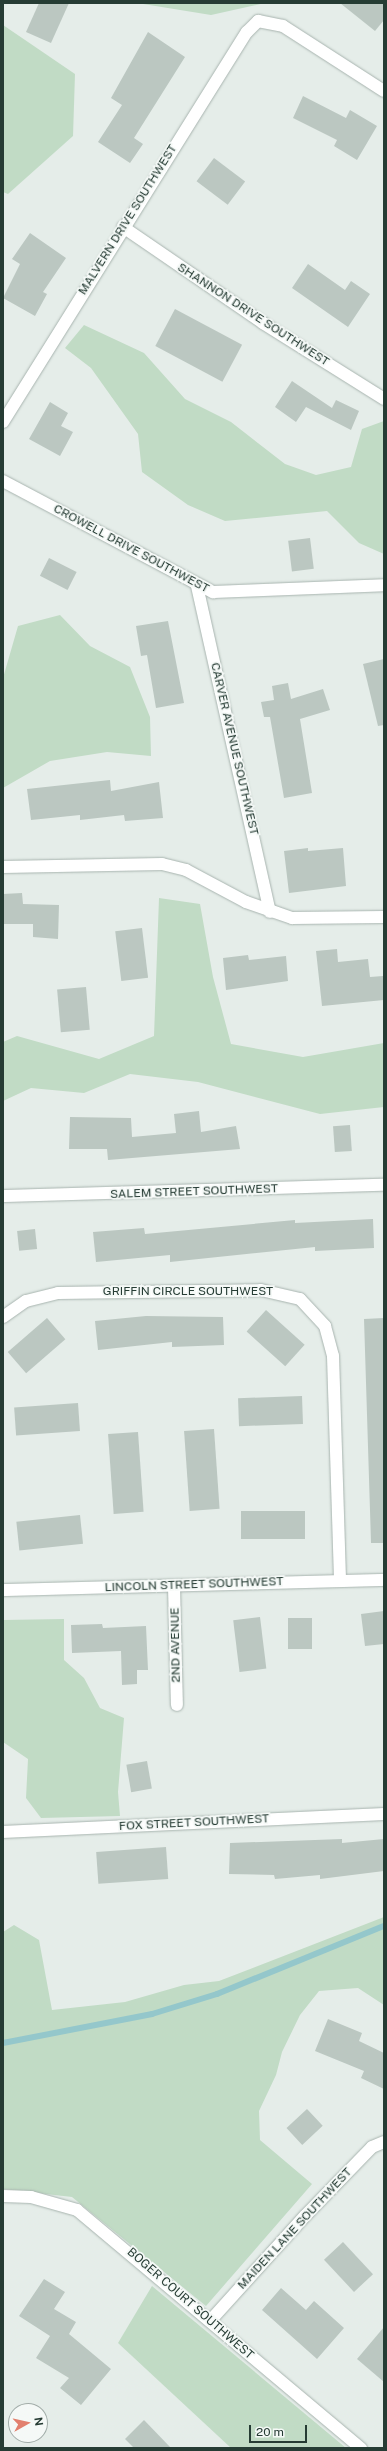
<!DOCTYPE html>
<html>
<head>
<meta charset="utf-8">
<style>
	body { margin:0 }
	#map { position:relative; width:387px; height:2451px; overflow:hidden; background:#e5ede9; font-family:"Public Sans",sans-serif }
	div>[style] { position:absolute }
	.green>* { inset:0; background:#c1dbc5 }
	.stream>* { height:6px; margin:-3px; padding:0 3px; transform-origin:3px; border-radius:3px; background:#94c7cb }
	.building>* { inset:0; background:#bbc7c1; transform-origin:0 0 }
	.roads { filter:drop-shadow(0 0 1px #a8b4af) drop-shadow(0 0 1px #a8b4af) }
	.street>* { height:12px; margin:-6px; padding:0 6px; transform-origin:6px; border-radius:6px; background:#fff }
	span { translate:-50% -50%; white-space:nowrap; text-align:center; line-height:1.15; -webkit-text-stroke:3.5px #f5f9f7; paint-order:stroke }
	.street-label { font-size:12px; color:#263c34 }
	.frame { position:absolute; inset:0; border:4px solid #263c34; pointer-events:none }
	.north { position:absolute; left:8px; top:2403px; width:40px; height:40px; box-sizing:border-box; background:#f5f9f7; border:1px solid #a2ada9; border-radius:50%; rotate:82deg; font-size:11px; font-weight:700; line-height:16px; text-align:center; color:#263c34 }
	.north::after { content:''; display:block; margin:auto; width:14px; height:18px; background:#e2806e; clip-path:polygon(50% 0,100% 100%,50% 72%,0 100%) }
	.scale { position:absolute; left:249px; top:2425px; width:58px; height:18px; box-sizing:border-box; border:2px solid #263c34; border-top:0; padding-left:5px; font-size:12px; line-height:14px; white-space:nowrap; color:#263c34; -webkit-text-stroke:3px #f5f9f7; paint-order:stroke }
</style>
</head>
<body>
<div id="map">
	<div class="green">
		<i style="clip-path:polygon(137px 3px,265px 3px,211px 15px)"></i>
		<i style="clip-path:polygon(3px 25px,75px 74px,73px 136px,8px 194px,3px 192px)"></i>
		<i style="clip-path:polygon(84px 325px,144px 353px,185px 399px,231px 422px,285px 464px,316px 475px,351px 467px,362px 429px,384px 421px,384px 554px,359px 543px,327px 511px,225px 521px,188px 505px,142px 472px,138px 434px,91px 368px,65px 348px)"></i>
		<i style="clip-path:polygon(60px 615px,90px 646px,130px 667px,150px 717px,151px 756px,107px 752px,50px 761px,3px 788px,3px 678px,18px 626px)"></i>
		<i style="clip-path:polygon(159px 898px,200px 904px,213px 977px,231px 1044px,303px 1057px,384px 1043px,384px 1107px,320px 1114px,198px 1082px,130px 1074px,84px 1093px,31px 1088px,3px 1101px,3px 1042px,17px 1036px,99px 1059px,154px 1036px)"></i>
		<i style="clip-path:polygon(64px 1619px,64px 1660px,84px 1678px,100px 1708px,124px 1718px,118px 1792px,120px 1816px,41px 1818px,26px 1798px,28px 1759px,3px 1742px,3px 1620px)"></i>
		<i style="clip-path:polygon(384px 1917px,384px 2005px,358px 1988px,319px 1991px,300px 2015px,282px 2052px,276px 2075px,259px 2111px,260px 2140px,312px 2184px,206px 2306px,72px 2197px,3px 2189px,3px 1932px,14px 1925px,39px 1940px,52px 2010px,125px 2002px,184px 1985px,219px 1981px)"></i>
		<i style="clip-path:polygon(152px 2286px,346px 2448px,231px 2448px,118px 2343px)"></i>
	</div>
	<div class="stream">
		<i style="left:3px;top:2043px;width:152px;rotate:-11deg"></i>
		<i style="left:152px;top:2014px;width:68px;rotate:-17.1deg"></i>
		<i style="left:217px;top:1994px;width:180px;rotate:-22.2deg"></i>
	</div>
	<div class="building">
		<i style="clip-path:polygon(39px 3px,69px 3px,51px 43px,26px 32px)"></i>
		<i style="clip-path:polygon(340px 3px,384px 3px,384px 20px,375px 31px)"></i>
		<i style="clip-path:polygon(148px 32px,185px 57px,134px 138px,143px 144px,130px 163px,98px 142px,122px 105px,111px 98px)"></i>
		<i style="clip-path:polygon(303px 96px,346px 118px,350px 110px,377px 126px,357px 160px,334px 146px,337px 140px,293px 118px)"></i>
		<i style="left:214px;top:158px;width:39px;height:29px;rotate:37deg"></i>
		<i style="clip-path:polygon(30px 233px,66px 258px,43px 292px,47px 294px,35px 316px,3px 298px,20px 264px,12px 259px)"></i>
		<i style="clip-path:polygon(308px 264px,345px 290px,351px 281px,370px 294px,348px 327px,292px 288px)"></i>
		<i style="left:175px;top:309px;width:76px;height:42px;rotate:28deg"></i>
		<i style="clip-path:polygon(292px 381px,332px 408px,336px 400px,359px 411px,351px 430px,306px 407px,296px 422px,275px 407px)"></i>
		<i style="clip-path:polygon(50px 402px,68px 413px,61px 426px,73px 432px,60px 456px,29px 439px)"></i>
		<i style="left:310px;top:538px;width:31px;height:22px;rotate:83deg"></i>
		<i style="left:49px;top:558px;width:31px;height:20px;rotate:27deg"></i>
		<i style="clip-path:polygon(168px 621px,184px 703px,156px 708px,147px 655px,141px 656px,136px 626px)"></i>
		<i style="clip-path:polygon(384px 659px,384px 725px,378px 726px,363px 664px)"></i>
		<i style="clip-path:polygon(288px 683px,291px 699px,323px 689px,330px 710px,300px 719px,312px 793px,284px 798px,270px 717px,264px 717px,261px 702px,274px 700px,272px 686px)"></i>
		<i style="clip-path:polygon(110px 780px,111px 791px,159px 782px,163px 818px,125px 821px,124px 815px,80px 820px,80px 815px,31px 820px,27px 789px)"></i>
		<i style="clip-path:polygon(308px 848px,308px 851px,343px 848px,346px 886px,289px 893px,284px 851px)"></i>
		<i style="clip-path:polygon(22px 893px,23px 904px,59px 905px,58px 939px,33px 937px,33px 924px,3px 924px,3px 894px)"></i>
		<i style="left:142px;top:928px;width:50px;height:27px;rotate:83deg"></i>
		<i style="clip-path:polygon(337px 949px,338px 962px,368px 959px,370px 977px,383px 976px,384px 1000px,322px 1006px,316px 951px)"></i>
		<i style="clip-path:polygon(248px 955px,249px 960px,286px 956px,288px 981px,226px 990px,223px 958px)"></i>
		<i style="left:86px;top:987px;width:43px;height:29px;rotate:85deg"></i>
		<i style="clip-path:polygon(199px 1111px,201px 1132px,236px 1126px,240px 1149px,108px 1160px,107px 1149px,69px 1149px,70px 1117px,131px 1118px,132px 1137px,176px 1133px,174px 1114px)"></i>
		<i style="left:350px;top:1125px;width:26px;height:17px;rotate:86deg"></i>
		<i style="clip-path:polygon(373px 1219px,374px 1248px,315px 1251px,315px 1247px,170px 1262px,170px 1255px,96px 1262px,93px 1232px,144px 1228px,145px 1234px,295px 1220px,295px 1223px)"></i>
		<i style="left:35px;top:1229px;width:20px;height:18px;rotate:84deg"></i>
		<i style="left:266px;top:1310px;width:52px;height:29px;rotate:42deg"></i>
		<i style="clip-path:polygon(146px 1316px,223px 1317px,224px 1345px,172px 1347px,172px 1342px,98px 1350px,95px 1321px)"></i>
		<i style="left:47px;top:1318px;width:28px;height:52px;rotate:49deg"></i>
		<i style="clip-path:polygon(384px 1318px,384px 1543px,371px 1543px,364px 1319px)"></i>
		<i style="left:302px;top:1396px;width:28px;height:64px;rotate:88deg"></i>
		<i style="left:78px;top:1403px;width:28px;height:64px;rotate:86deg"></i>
		<i style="left:214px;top:1429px;width:80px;height:30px;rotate:86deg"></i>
		<i style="left:138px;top:1432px;width:80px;height:30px;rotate:86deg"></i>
		<i style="left:305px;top:1511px;width:28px;height:64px;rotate:90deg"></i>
		<i style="left:80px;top:1515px;width:29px;height:64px;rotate:84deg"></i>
		<i style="clip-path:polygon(384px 1611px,384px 1644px,365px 1646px,361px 1614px)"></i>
		<i style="left:260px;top:1617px;width:52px;height:27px;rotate:83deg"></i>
		<i style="left:288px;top:1618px;width:24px;height:31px"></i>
		<i style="clip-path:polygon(102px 1624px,103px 1628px,146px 1626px,148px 1670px,137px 1670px,137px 1684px,122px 1685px,121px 1651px,72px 1653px,71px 1625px)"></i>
		<i style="left:147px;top:1761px;width:28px;height:21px;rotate:80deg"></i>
		<i style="clip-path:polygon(342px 1839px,342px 1843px,384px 1839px,384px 1871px,320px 1879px,320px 1875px,275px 1879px,274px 1875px,229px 1874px,230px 1843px)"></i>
		<i style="left:166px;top:1847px;width:32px;height:70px;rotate:86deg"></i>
		<i style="clip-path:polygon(328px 2019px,362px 2033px,359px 2041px,384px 2053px,384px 2089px,361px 2078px,364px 2071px,315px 2051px)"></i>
		<i style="left:307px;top:2109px;width:23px;height:28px;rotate:47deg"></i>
		<i style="left:343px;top:2242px;width:44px;height:26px;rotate:47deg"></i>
		<i style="clip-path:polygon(44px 2279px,65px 2292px,54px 2309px,76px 2322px,69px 2334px,111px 2369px,81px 2405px,60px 2388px,69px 2378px,36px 2358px,50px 2336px,19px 2316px)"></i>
		<i style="clip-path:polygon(281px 2288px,306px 2310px,314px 2301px,344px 2328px,317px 2359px,262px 2310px)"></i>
		<i style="clip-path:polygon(384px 2327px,384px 2382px,357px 2359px)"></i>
		<i style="clip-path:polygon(144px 2420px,171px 2448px,134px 2448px,125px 2439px)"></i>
	</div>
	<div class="roads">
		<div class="street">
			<i style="left:123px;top:227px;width:170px;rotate:34.4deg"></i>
			<i style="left:263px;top:323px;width:143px;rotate:32.1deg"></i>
			<i style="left:3px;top:422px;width:460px;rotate:-58deg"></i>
			<i style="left:247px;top:32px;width:16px;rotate:-45deg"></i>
			<i style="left:258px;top:21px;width:25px;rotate:11deg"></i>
			<i style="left:283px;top:26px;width:120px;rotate:32.8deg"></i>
			<i style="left:3px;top:481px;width:238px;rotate:27.9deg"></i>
			<i style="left:213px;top:592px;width:171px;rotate:-2.3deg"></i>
			<i style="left:197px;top:586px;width:334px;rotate:77.4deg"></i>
			<i style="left:3px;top:867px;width:159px;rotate:-1.1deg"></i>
			<i style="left:162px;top:864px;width:25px;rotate:14deg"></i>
			<i style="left:186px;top:870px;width:68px;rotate:28.1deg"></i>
			<i style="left:246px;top:902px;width:49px;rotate:19.2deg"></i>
			<i style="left:292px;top:918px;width:92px;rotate:-0.6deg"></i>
			<i style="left:3px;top:1196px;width:381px;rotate:-1.7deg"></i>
			<i style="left:3px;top:1317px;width:28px;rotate:-35deg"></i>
			<i style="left:26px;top:1301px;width:33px;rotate:-14deg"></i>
			<i style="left:58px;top:1293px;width:203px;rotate:-0.8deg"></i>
			<i style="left:261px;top:1290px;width:40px;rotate:13deg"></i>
			<i style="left:300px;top:1299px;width:37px;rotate:47deg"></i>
			<i style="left:325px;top:1326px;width:31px;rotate:75deg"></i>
			<i style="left:333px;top:1356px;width:225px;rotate:88.2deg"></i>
			<i style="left:174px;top:1586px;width:119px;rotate:88.6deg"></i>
			<i style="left:3px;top:1590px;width:381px;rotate:-1.5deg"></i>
			<i style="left:3px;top:1832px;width:381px;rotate:-2.7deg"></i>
			<i style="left:3px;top:2196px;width:28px;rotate:2deg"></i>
			<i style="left:31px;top:2197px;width:48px;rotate:15.8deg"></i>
			<i style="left:77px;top:2210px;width:371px;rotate:40deg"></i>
			<i style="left:210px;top:2321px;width:142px;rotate:-47.9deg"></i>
			<i style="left:305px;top:2216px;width:96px;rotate:-45.8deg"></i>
			<i style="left:372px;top:2147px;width:13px;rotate:-23deg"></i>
		</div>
	</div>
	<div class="street-label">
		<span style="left:128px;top:220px;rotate:-58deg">MALVERN DRIVE SOUTHWEST</span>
		<span style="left:253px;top:315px;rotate:33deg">SHANNON DRIVE SOUTHWEST</span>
		<span style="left:131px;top:549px;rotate:28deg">CROWELL DRIVE SOUTHWEST</span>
		<span style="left:234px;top:749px;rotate:77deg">CARVER AVENUE SOUTHWEST</span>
		<span style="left:194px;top:1192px;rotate:-2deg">SALEM STREET SOUTHWEST</span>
		<span style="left:188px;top:1292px">GRIFFIN CIRCLE SOUTHWEST</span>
		<span style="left:194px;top:1585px;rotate:-2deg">LINCOLN STREET SOUTHWEST</span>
		<span style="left:176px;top:1645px;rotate:-91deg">2ND AVENUE</span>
		<span style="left:194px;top:1823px;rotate:-3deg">FOX STREET SOUTHWEST</span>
		<span style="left:295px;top:2229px;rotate:-47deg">MAIDEN LANE SOUTHWEST</span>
		<span style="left:190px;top:2304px;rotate:41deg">BOGER COURT SOUTHWEST</span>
	</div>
	<div class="frame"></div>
	<div class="north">N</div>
	<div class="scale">20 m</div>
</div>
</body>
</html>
